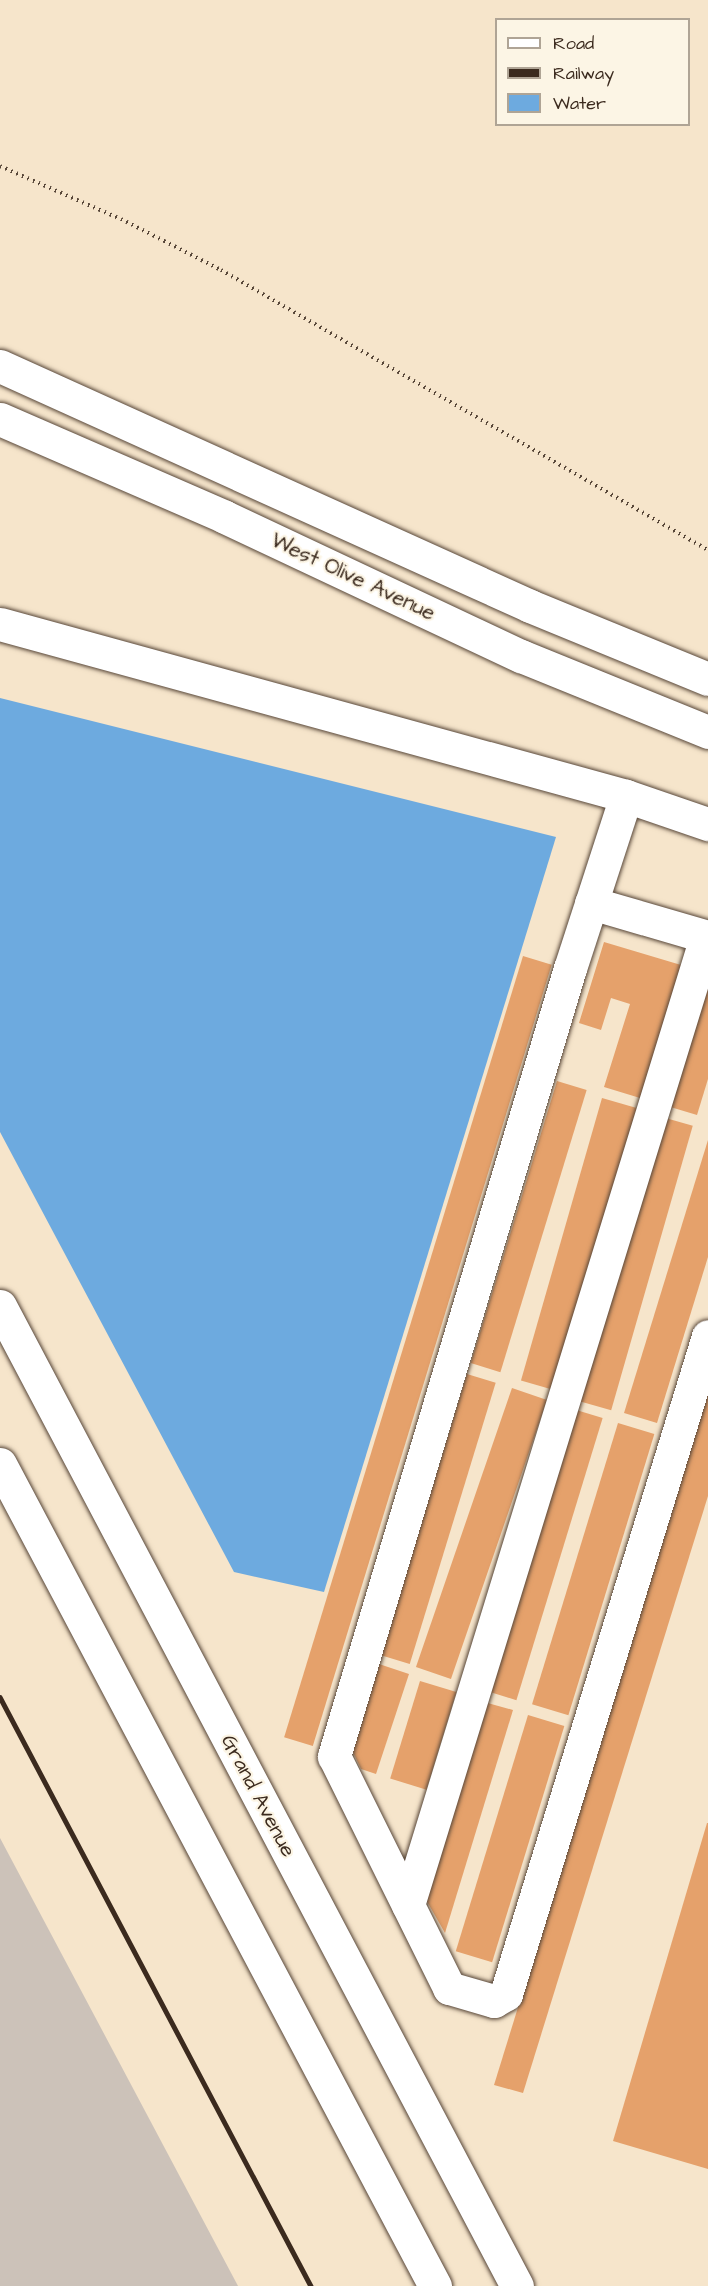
<!DOCTYPE html>
<html>
<head>
<meta charset="utf-8">
<style>
	body { margin:0 }
	#map { position:relative; width:708px; height:2286px; overflow:hidden; background:#f6e5cb; font-family:"Architects Daughter",sans-serif }
	div>[style] { position:absolute }
	.industrial>* { inset:0; background:#ccc2b9 }
	.water>* { inset:0; background:#6daadf }
	.building>* { inset:0; background:#e5a16b; transform-origin:0 0 }
	.path>* { height:4px; margin-top:-2px; transform-origin:0; background:repeating-linear-gradient(90deg,#574638 0 1.5px,transparent 0 6px) }
	.roads { filter:drop-shadow(0 0 2px #574638) drop-shadow(0 0 2px #574638) }
	.minor>* { height:33px; margin:-16.5px; padding:0 16.5px; transform-origin:16.5px; border-radius:16.5px; background:#fff }
	.major>* { height:33px; margin:-16.5px; padding:0 16.5px; transform-origin:16.5px; border-radius:16.5px; background:#fff }
	.highway>* { height:33px; margin:-16.5px; padding:0 16.5px; transform-origin:16.5px; border-radius:16.5px; background:#fff }
	.rail>* { height:4.5px; margin:-2.25px; padding:0 2.25px; transform-origin:2.25px; border-radius:2.25px; background:#3b2a1e }
	span { translate:-50% -50%; white-space:nowrap; text-align:center; line-height:1.15; -webkit-text-stroke:4.5px #fcf5e5; paint-order:stroke }
	.street-label { font-size:21px; color:#3b2a1e }
	.legend { position:absolute; left:495px; top:18px; width:195px; height:108px; box-sizing:border-box; background:#fcf5e5; border:2px solid #afa495; margin:0; padding:8px 10px; list-style:none; font-size:18px; color:#3b2a1e }
	.legend li { display:flex; align-items:center; gap:12px; height:30px }
	.legend b { width:30px; border:2px solid #afa495 }
</style>
</head>
<body>
<div id="map">
	<div class="industrial">
		<i style="clip-path:polygon(0 1838px,238px 2286px,0 2286px)"></i>
	</div>
	<div class="water">
		<i style="clip-path:polygon(0 698px,556px 837px,324px 1592px,234px 1572px,0 1132px)"></i>
	</div>
	<div class="building">
		<i style="clip-path:polygon(604px 942px,681px 965px,640px 1098px,604px 1087px,630px 1004px,611px 998px,601px 1030px,579px 1023px)"></i>
		<i style="left:523px;top:956px;width:30px;height:817px;rotate:17deg"></i>
		<i style="clip-path:polygon(708px 972px,708px 1079px,697px 1115px,667px 1106px)"></i>
		<i style="left:557px;top:1081px;width:31px;height:295px;rotate:17deg"></i>
		<i style="left:602px;top:1098px;width:36px;height:294px;rotate:16deg"></i>
		<i style="left:662px;top:1117px;width:32px;height:296px;rotate:16deg"></i>
		<i style="clip-path:polygon(708px 1140px,708px 1257px,657px 1423px,624px 1413px)"></i>
		<i style="left:467px;top:1374px;width:30px;height:294px;rotate:17deg"></i>
		<i style="left:512px;top:1388px;width:37px;height:295px;rotate:19deg"></i>
		<i style="clip-path:polygon(708px 1393px,708px 1496px,523px 2093px,494px 2085px)"></i>
		<i style="left:573px;top:1409px;width:31px;height:295px;rotate:17deg"></i>
		<i style="left:618px;top:1423px;width:38px;height:294px;rotate:17deg"></i>
		<i style="clip-path:polygon(379px 1664px,409px 1674px,376px 1774px,361px 1769px,352px 1750px)"></i>
		<i style="left:420px;top:1681px;width:38px;height:102px;rotate:17deg"></i>
		<i style="clip-path:polygon(484px 1702px,513px 1710px,445px 1933px,425px 1898px)"></i>
		<i style="left:528px;top:1715px;width:38px;height:247px;rotate:17deg"></i>
		<i style="clip-path:polygon(707px 1823px,708px 1823px,708px 2169px,613px 2141px)"></i>
	</div>
	<div class="path">
		<i style="left:0;top:166px;width:132px;rotate:23.7deg"></i>
		<i style="left:121px;top:219px;width:112px;rotate:27deg"></i>
		<i style="left:221px;top:270px;width:562px;rotate:29.9deg"></i>
	</div>
	<div class="roads">
		<div class="minor">
			<i style="left:626px;top:796px;width:181px;rotate:108deg"></i>
			<i style="left:570px;top:968px;width:823px;rotate:106.67deg"></i>
			<i style="left:334px;top:1756px;width:259px;rotate:63.6deg"></i>
			<i style="left:449px;top:1988px;width:47px;rotate:16.1deg"></i>
			<i style="left:494px;top:2001px;width:14px;rotate:-30deg"></i>
			<i style="left:506px;top:1994px;width:688px;rotate:-72.93deg"></i>
			<i style="left:591px;top:903px;width:122px;rotate:16.2deg"></i>
			<i style="left:408px;top:1905px;width:1013px;rotate:-72.89deg"></i>
		</div>
		<div class="major">
			<i style="left:0;top:366px;width:582px;rotate:24.36deg"></i>
			<i style="left:530px;top:606px;width:192px;rotate:22.3deg"></i>
			<i style="left:0;top:419px;width:245px;rotate:23.5deg"></i>
			<i style="left:225px;top:517px;width:327px;rotate:25.2deg"></i>
			<i style="left:521px;top:656px;width:202px;rotate:22.1deg"></i>
			<i style="left:0;top:624px;width:649px;rotate:15.36deg"></i>
			<i style="left:626px;top:796px;width:87px;rotate:18.9deg"></i>
		</div>
		<div class="highway">
			<i style="left:0;top:1306px;width:1108px;rotate:62.19deg"></i>
			<i style="left:0;top:1464px;width:930px;rotate:62.11deg"></i>
		</div>
	</div>
	<div class="rail">
		<i style="left:0;top:1697px;width:666px;rotate:62.17deg"></i>
	</div>
	<div class="street-label">
		<span style="left:353px;top:577px;rotate:25deg">West Olive Avenue</span>
		<span style="left:258px;top:1796px;rotate:62deg">Grand Avenue</span>
	</div>
	<ul class="legend">
	<li><b style="height:8px;background:#fff"></b>Road</li>
	<li><b style="height:8px;background:#3b2a1e"></b>Railway</li>
	<li><b style="height:16px;background:#6daadf"></b>Water</li>
	</ul>
</div>
</body>
</html>
